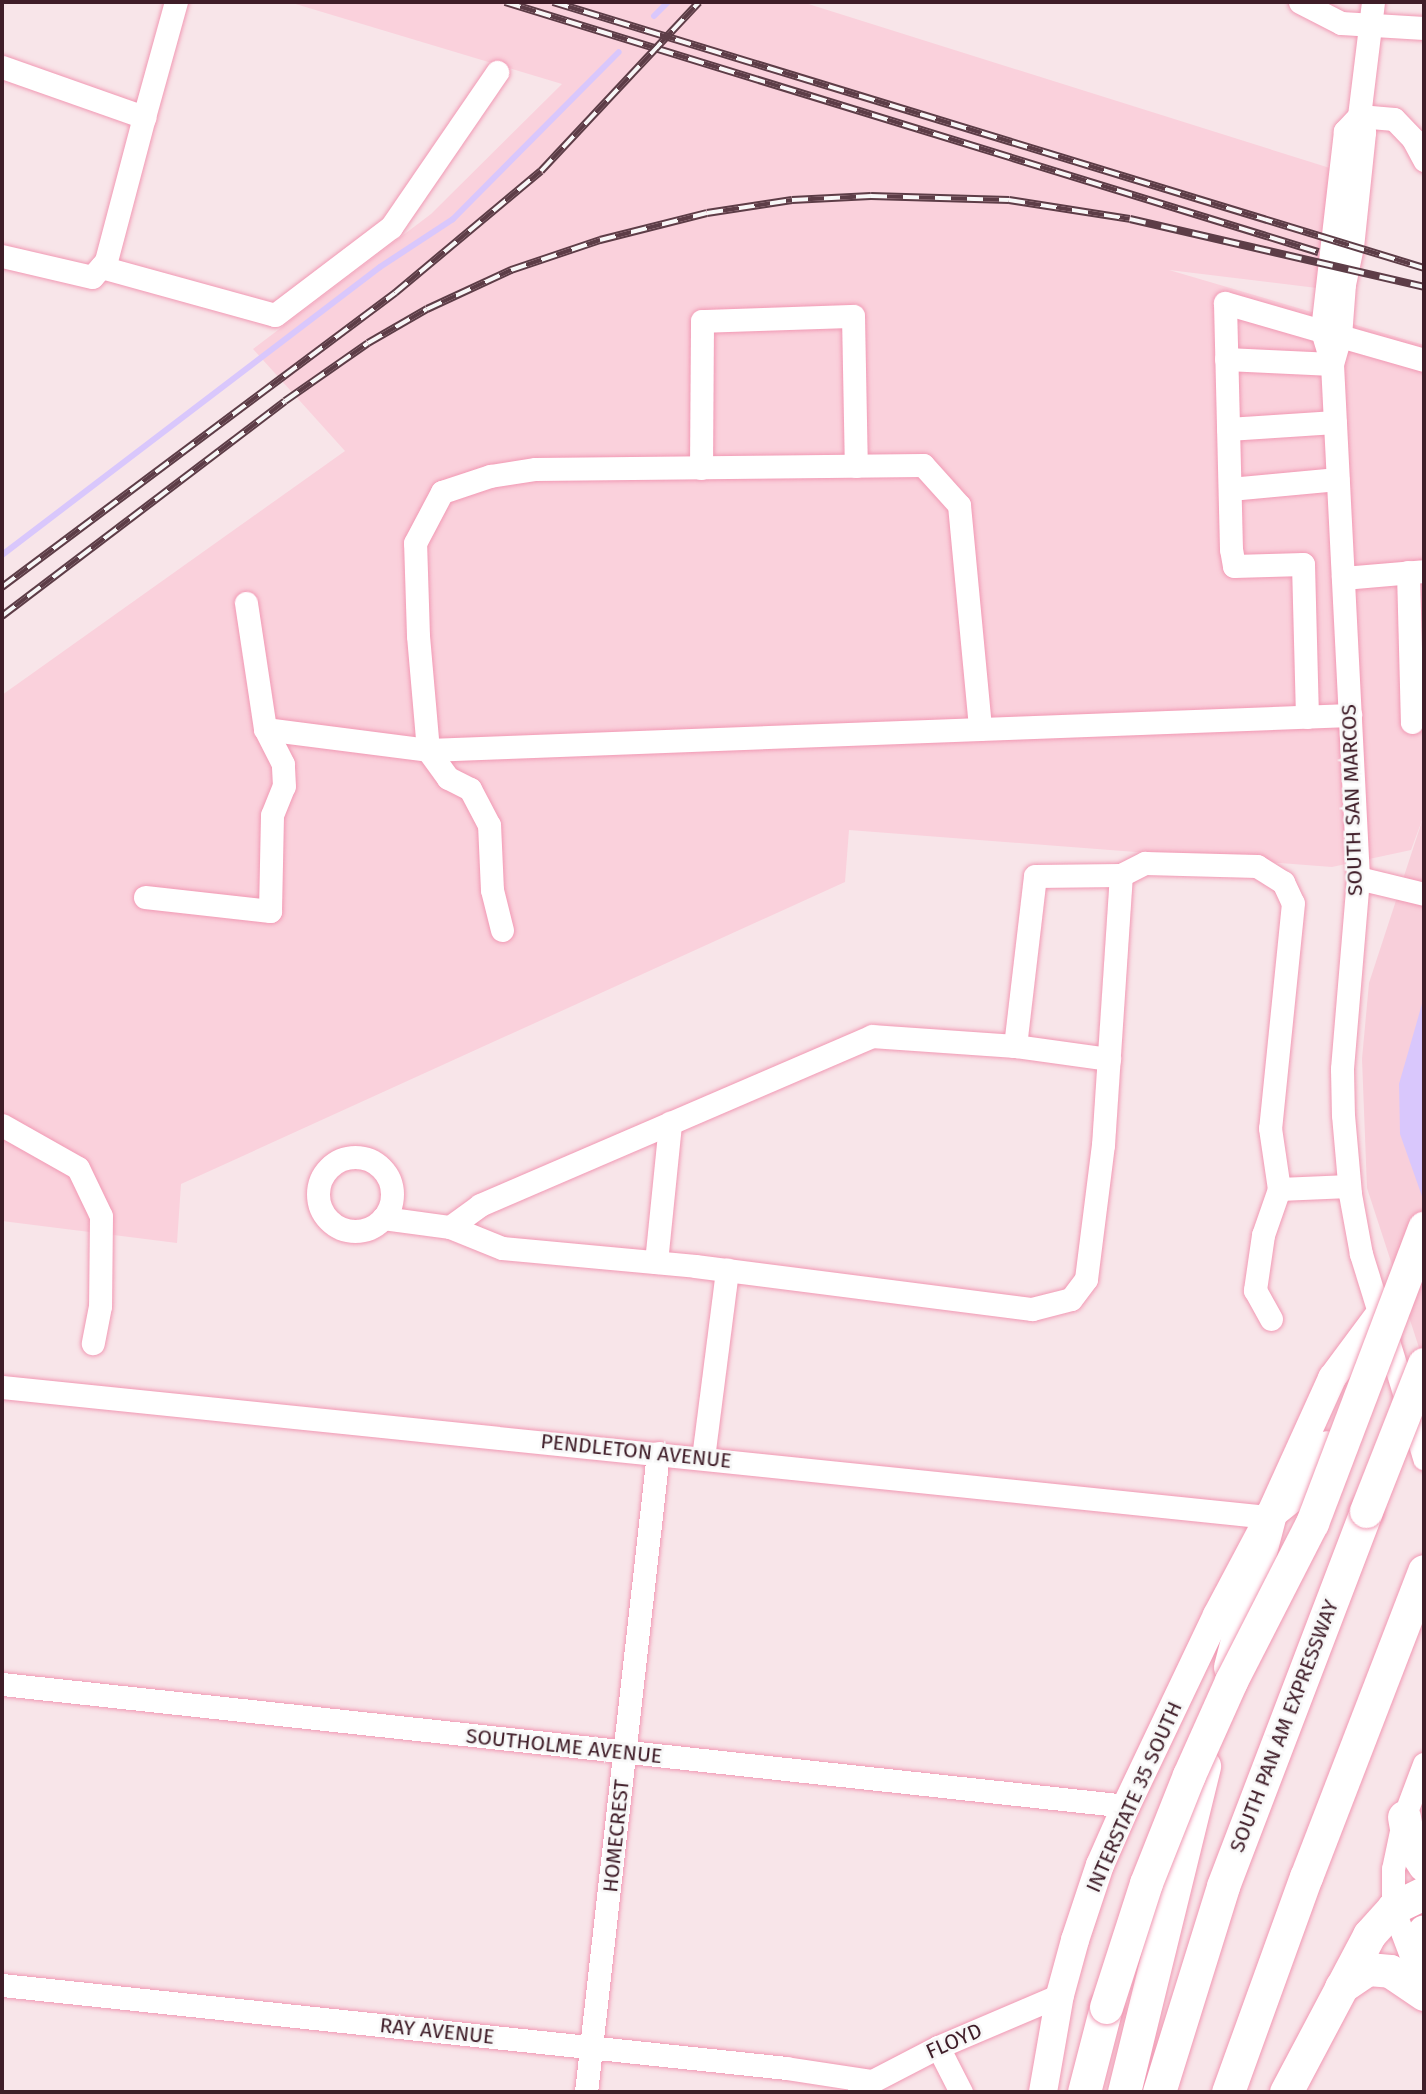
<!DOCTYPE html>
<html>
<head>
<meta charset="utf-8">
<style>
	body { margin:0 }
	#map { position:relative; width:1426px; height:2094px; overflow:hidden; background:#f8e5e9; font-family:"Fira Sans",sans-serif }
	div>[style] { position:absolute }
	.built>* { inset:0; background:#fad1dc }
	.green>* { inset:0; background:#f8cfda }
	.water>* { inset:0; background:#d9c7fc }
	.stream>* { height:6px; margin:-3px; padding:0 3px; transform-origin:3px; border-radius:3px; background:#d9c7fc }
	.roads { filter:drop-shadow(0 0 2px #f199b4) drop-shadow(0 0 2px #f199b4) }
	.minor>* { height:23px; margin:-11.5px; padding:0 11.5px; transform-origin:11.5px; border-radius:11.5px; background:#fff }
	.minor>.ring { margin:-11.5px; padding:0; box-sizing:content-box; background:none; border:23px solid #fff; border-radius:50% }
	.major>* { height:28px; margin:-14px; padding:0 14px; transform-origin:14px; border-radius:14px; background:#fff }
	.highway>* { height:33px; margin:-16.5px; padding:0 16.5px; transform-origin:16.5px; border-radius:16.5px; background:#fff }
	.rail>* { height:8px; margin-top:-4px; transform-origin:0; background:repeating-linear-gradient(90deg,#f7f7f7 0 16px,#5d3d47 0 32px); box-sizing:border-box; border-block:2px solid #5d3d47 }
	.bridges { filter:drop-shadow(0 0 2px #f199b4) drop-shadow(0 0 2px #f199b4) }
	.highway-bridge>* { height:33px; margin:-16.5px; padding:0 16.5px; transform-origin:16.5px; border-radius:16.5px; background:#fff }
	span { translate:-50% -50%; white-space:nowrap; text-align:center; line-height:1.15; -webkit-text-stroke:5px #f7f7f7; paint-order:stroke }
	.street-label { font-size:21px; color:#3f1d28 }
	.frame { position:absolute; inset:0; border:4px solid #3f1d28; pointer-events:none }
</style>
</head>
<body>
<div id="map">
	<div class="built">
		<i style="clip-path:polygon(289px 2px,802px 2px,1333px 169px,1317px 288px,1169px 270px,1424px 345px,1424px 815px,1411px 850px,1332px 867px,849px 830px,845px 882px,181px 1184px,177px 1243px,2px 1221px,2px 695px,345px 451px,253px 349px,431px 214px,562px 84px)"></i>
	</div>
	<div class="green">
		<i style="clip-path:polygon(1424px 815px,1424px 1363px,1367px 1188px,1362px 1059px,1369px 983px)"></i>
	</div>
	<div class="water">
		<i style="clip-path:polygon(1424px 997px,1424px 1202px,1400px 1134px,1399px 1084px)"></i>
	</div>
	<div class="stream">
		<i style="left:654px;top:16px;width:20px;rotate:-45deg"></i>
		<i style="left:2px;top:555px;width:475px;rotate:-37.3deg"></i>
		<i style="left:380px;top:267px;width:87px;rotate:-33.3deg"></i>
		<i style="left:453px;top:219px;width:235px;rotate:-45.2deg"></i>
	</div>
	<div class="roads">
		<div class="minor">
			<i style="left:1300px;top:2px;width:46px;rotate:27.1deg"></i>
			<i style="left:1341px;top:23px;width:83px;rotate:3.4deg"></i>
			<i style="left:2px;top:67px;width:151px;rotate:19.4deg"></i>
			<i style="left:144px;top:117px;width:149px;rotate:104.8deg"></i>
			<i style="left:106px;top:261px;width:21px;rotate:131deg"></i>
			<i style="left:92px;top:277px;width:92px;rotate:-166.9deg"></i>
			<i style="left:1359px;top:116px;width:21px;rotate:133deg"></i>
			<i style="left:1345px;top:131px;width:201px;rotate:96.6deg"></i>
			<i style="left:1322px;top:331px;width:34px;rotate:73deg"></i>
			<i style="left:1332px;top:364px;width:515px;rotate:87.1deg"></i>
			<i style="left:1358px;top:878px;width:192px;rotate:94.8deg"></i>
			<i style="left:1342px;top:1069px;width:46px;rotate:88.8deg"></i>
			<i style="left:1343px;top:1115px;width:79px;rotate:84.9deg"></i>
			<i style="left:1350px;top:1194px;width:61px;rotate:79.6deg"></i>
			<i style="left:1361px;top:1254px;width:214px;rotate:72.8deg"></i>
			<i style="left:1359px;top:116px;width:35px;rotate:5deg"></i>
			<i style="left:1394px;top:119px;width:28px;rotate:46deg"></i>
			<i style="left:1413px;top:139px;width:24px;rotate:62deg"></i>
			<i style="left:144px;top:117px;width:119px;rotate:-74.5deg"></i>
			<i style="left:101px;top:267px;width:180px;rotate:15.4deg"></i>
			<i style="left:275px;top:315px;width:146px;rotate:-37.2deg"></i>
			<i style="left:391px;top:227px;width:188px;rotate:-55.6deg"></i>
			<i style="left:1340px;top:336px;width:87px;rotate:15.9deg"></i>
			<i style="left:1226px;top:359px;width:106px;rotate:2.7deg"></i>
			<i style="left:1332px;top:364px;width:29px;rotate:-74deg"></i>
			<i style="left:1340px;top:336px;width:52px;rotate:-85.6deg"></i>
			<i style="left:1344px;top:284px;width:38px;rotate:-78deg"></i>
			<i style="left:1352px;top:247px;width:116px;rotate:-84deg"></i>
			<i style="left:1364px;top:132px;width:17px;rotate:-107deg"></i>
			<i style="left:1359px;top:116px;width:115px;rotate:-83deg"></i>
			<i style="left:1228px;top:429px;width:107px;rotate:-3.7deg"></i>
			<i style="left:701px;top:468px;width:147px;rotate:-89.6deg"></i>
			<i style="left:702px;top:321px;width:151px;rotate:-1.9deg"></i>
			<i style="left:853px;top:316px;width:150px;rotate:88.9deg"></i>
			<i style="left:1230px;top:489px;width:108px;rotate:-5.3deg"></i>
			<i style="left:1408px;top:572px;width:150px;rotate:88.5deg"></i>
			<i style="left:1343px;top:578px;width:81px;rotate:-4.9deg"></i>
			<i style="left:246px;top:603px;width:127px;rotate:81.4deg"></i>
			<i style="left:265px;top:729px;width:164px;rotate:7.3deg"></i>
			<i style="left:428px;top:750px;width:923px;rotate:-2.17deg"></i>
			<i style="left:1307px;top:717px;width:153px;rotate:-91.5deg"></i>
			<i style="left:1303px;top:564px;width:69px;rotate:178.3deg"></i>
			<i style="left:1234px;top:566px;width:17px;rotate:-100deg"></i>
			<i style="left:1231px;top:549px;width:246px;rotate:-91.4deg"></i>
			<i style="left:1225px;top:303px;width:101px;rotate:16.1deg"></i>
			<i style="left:1358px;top:878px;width:68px;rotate:13.6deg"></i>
			<i style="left:145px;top:897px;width:126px;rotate:6.4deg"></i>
			<i style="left:270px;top:911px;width:96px;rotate:-88.8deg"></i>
			<i style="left:272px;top:815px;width:31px;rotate:-68deg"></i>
			<i style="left:284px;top:786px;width:22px;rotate:-93deg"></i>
			<i style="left:283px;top:764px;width:39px;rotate:-117deg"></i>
			<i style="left:502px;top:930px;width:41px;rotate:-104deg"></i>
			<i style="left:492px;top:890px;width:65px;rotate:-92.6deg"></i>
			<i style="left:489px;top:825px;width:41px;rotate:-117.8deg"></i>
			<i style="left:470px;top:789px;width:25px;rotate:-153deg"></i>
			<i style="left:448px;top:778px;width:34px;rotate:-126deg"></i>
			<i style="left:428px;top:750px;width:114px;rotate:-95deg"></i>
			<i style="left:418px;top:636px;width:93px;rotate:-91.8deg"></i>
			<i style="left:415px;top:543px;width:58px;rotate:-62.1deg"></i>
			<i style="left:442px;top:492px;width:51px;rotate:-18.4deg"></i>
			<i style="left:490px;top:476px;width:46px;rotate:-8.8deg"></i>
			<i style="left:535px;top:469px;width:388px;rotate:-0.6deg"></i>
			<i style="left:923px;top:465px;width:54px;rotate:48deg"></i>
			<i style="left:959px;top:505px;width:225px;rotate:84.6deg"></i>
			<i style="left:1015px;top:1046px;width:95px;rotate:7.9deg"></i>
			<i style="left:2px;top:1125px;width:87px;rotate:29.5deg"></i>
			<i style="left:78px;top:1168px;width:53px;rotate:64.4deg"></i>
			<i style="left:101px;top:1216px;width:90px;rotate:90.6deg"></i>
			<i style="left:100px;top:1306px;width:38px;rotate:101deg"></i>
			<i class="ring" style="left:318px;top:1157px;width:51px;height:51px"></i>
			<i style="left:1279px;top:1189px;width:70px;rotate:-2.5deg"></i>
			<i style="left:383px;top:1218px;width:68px;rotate:7.7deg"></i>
			<i style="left:450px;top:1227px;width:37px;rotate:-36deg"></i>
			<i style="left:480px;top:1205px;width:427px;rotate:-23.3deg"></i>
			<i style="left:872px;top:1036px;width:143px;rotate:4deg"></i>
			<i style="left:1015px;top:1046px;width:171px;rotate:-83.3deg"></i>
			<i style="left:1035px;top:876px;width:86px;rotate:-0.7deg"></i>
			<i style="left:1121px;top:875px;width:27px;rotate:-27deg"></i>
			<i style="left:1145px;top:863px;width:112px;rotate:1.5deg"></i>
			<i style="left:1257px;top:866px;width:31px;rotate:32deg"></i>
			<i style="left:1283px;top:882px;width:23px;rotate:65deg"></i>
			<i style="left:1293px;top:903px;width:226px;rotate:95.8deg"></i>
			<i style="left:1270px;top:1128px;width:62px;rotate:81.6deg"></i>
			<i style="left:1279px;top:1189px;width:49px;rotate:109.2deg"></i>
			<i style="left:1263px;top:1235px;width:56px;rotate:98.3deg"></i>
			<i style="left:1255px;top:1290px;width:33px;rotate:61deg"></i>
			<i style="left:450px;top:1227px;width:56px;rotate:22deg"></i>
			<i style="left:502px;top:1248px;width:194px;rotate:5.3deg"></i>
			<i style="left:695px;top:1266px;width:340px;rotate:7.3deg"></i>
			<i style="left:1032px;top:1309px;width:40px;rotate:-14.4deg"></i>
			<i style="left:1071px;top:1299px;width:25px;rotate:-53deg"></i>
			<i style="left:1086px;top:1279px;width:135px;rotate:-82.8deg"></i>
			<i style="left:1103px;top:1145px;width:271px;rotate:-86.2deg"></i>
			<i style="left:656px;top:1262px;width:140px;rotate:-84.2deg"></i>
			<i style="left:2px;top:1387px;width:1274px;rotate:5.86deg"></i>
			<i style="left:703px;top:1458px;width:190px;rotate:-82.7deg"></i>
			<i style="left:2px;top:1684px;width:1131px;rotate:6.19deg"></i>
			<i style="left:1416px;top:1969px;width:65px;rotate:-110.7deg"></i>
			<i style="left:1393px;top:1908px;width:39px;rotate:-90deg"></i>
			<i style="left:1393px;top:1869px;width:53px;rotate:-78.1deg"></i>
			<i style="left:1404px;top:1817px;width:57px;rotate:-69.3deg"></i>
			<i style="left:2px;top:1985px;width:788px;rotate:6.04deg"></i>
			<i style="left:786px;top:2068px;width:87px;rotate:8.6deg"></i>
			<i style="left:938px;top:2047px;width:51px;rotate:62.9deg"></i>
			<i style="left:859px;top:2088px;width:89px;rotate:-27.4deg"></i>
			<i style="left:938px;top:2047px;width:133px;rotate:-23.1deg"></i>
			<i style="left:586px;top:2092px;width:643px;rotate:-83.57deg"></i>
		</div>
		<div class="major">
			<i style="left:1274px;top:1513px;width:43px;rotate:-38.5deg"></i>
			<i style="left:1308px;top:1486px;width:45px;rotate:-65.1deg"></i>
			<i style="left:1043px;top:2092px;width:98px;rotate:-80.1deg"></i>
			<i style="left:1060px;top:1995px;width:57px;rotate:-74.7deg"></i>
			<i style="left:1075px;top:1940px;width:79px;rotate:-71.6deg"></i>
			<i style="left:1100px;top:1865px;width:64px;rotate:-66.2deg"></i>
			<i style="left:1126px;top:1806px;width:212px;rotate:-64.5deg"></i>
			<i style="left:1217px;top:1615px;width:111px;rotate:-62deg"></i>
			<i style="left:1269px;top:1517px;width:153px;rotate:-65.6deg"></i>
			<i style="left:1332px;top:1378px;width:79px;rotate:-53.3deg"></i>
		</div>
		<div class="highway">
			<i style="left:1230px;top:1667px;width:155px;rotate:-75.4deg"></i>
			<i style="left:1404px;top:1817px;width:23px;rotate:80deg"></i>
			<i style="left:1408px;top:1840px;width:30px;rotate:57deg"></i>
			<i style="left:1420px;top:1977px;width:36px;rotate:-88deg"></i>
			<i style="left:1421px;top:1941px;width:10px;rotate:-73deg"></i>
			<i style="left:1341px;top:1987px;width:32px;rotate:-34deg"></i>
			<i style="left:1368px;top:1969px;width:22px;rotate:5deg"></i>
			<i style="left:1390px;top:1971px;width:41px;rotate:34.1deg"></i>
			<i style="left:1084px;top:2092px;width:88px;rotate:-75.5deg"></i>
			<i style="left:1124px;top:2092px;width:336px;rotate:-76.2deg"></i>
			<i style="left:1159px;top:2092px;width:216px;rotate:-72.7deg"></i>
			<i style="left:1223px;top:1886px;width:401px;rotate:-69.1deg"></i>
			<i style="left:1228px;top:2092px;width:229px;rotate:-70.1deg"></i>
			<i style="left:1306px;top:1877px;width:328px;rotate:-68.9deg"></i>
			<i style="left:1286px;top:2092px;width:178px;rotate:-62.1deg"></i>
			<i style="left:1369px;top:1935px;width:36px;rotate:-48deg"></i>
			<i style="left:1393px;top:1908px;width:34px;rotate:-26deg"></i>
		</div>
	</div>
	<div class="rail">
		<i style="left:505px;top:2px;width:851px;rotate:17.09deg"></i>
		<i style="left:553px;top:2px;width:911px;rotate:16.98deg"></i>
		<i style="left:2px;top:587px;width:491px;rotate:-36.8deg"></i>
		<i style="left:395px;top:293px;width:190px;rotate:-39.9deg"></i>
		<i style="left:541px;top:171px;width:231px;rotate:-46.9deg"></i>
		<i style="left:2px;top:616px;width:355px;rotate:-37.2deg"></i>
		<i style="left:285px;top:401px;width:101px;rotate:-34.9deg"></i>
		<i style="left:368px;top:343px;width:68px;rotate:-30deg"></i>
		<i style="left:427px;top:309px;width:93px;rotate:-24.9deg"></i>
		<i style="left:511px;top:270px;width:94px;rotate:-18.6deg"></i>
		<i style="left:600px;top:240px;width:110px;rotate:-14.2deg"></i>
		<i style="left:707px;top:213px;width:86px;rotate:-8.7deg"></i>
		<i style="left:792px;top:200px;width:79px;rotate:-2.9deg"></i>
		<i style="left:871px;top:196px;width:138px;rotate:1.7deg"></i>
		<i style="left:1009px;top:200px;width:122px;rotate:8.9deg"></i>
		<i style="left:1130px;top:219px;width:302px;rotate:13deg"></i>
	</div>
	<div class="bridges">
		<div class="highway-bridge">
			<i style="left:1366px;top:1511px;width:158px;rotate:-68.5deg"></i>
			<i style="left:1106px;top:2007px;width:130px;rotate:-72.1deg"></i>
			<i style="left:1146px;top:1883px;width:116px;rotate:-68.3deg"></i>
			<i style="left:1189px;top:1775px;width:103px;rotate:-65.9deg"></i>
			<i style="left:1231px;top:1681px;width:178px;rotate:-62.9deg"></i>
			<i style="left:1312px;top:1523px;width:316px;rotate:-69.2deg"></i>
		</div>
	</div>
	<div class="street-label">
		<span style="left:1352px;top:800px;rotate:-92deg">SOUTH SAN MARCOS</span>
		<span style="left:636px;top:1451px;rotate:6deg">PENDLETON AVENUE</span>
		<span style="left:1284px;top:1726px;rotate:-69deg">SOUTH PAN AM EXPRESSWAY</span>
		<span style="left:564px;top:1746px;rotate:6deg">SOUTHOLME AVENUE</span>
		<span style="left:1134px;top:1797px;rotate:-66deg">INTERSTATE 35 SOUTH</span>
		<span style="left:616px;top:1836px;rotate:-84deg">HOMECREST</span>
		<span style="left:437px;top:2031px;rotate:6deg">RAY AVENUE</span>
		<span style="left:954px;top:2041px;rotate:-24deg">FLOYD</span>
	</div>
	<div class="frame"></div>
</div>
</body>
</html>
